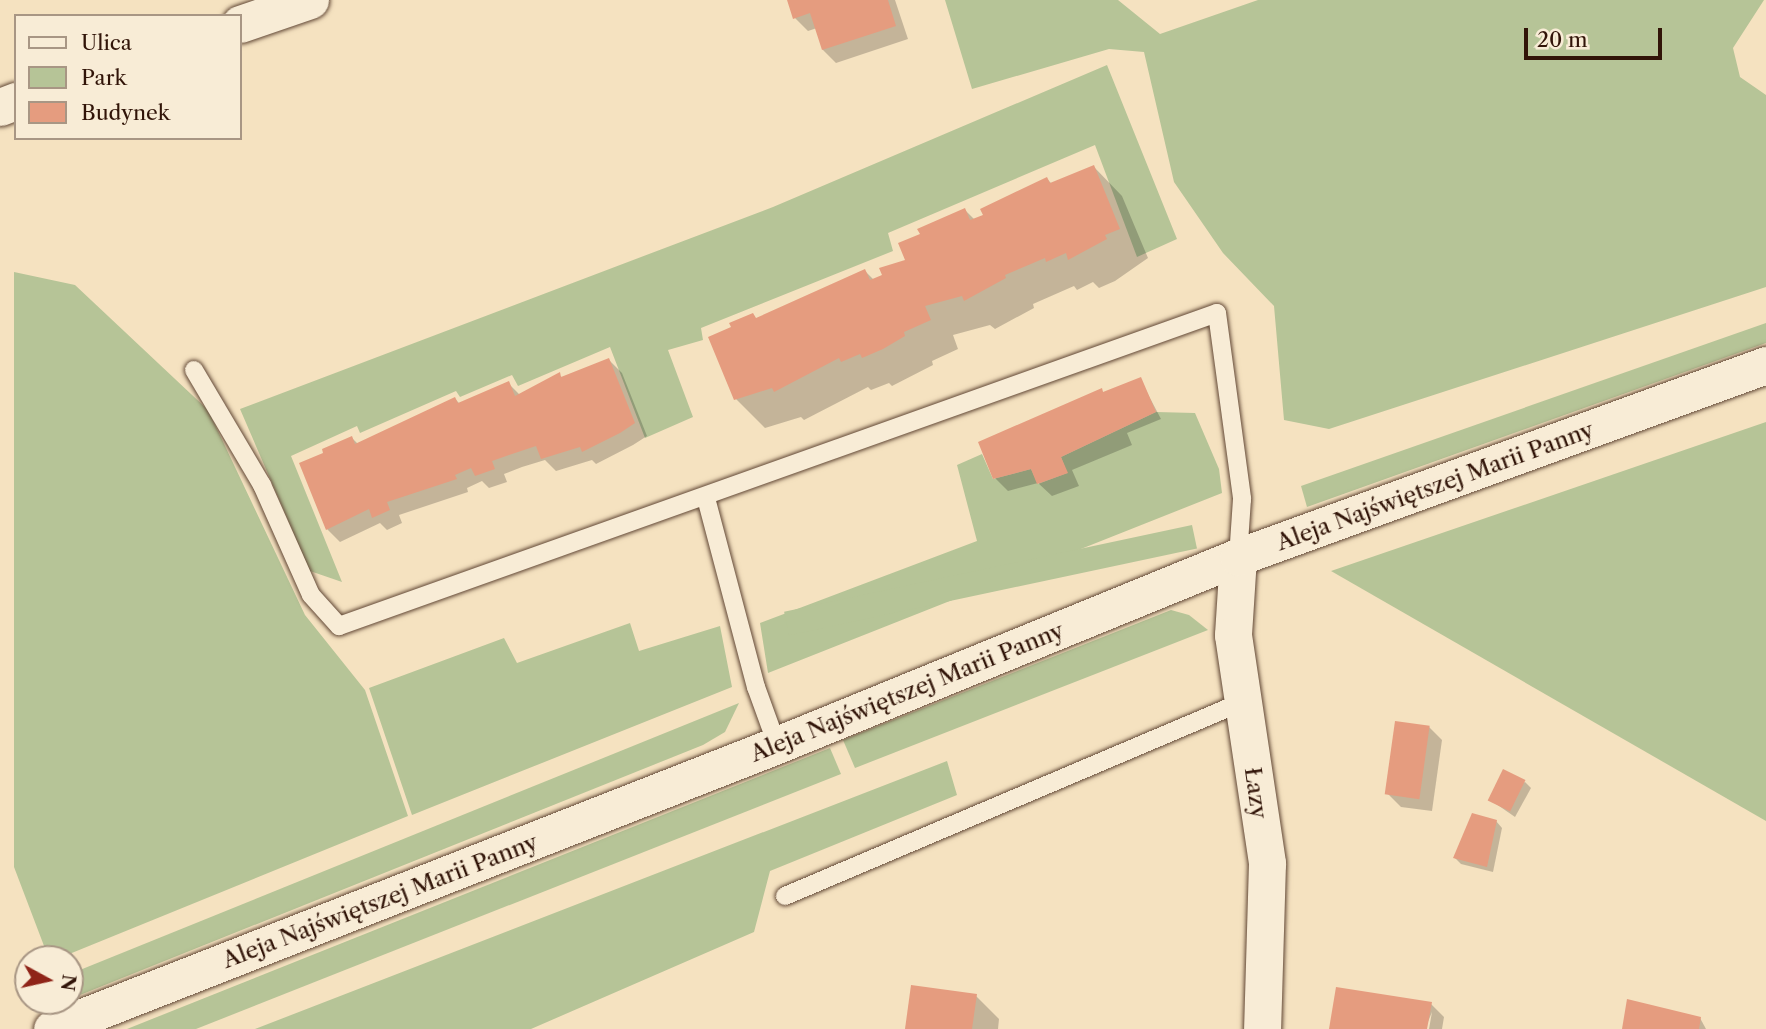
<!DOCTYPE html>
<html>
<head>
<meta charset="utf-8">
<style>
	body { margin:0 }
	#map { position:relative; width:1766px; height:1029px; overflow:hidden; background:#f5e2c0; font-family:"Libre Caslon Text",serif }
	div>[style] { position:absolute }
	.green>* { inset:0; background:#b6c497; transform-origin:0 0 }
	.shadow>* { inset:0; background:#0003 }
	.building>* { inset:0; background:#e59c7f; transform-origin:0 0 }
	.roads { filter:drop-shadow(0 0 2px #624836) drop-shadow(0 0 2px #624836) }
	.service>* { height:18px; margin:-9px; padding:0 9px; transform-origin:9px; border-radius:9px; background:#f8ecd6 }
	.minor>* { height:37px; margin:-18.5px; padding:0 18.5px; transform-origin:18.5px; border-radius:18.5px; background:#f8ecd6 }
	span { translate:-50% -50%; white-space:nowrap; text-align:center; line-height:1.15; -webkit-text-stroke:5px #f8ecd6; paint-order:stroke }
	.street-label { font-size:23px; color:#311408 }
	.legend { position:absolute; left:14px; top:14px; width:228px; height:126px; box-sizing:border-box; background:#f8ecd6; border:2px solid #a89684; margin:0; padding:9px 12px; list-style:none; font-size:21px; color:#311408 }
	.legend li { display:flex; align-items:center; gap:14px; height:35px }
	.legend b { width:35px; border:2px solid #a89684 }
	.north { position:absolute; left:14px; top:945px; width:70px; height:70px; box-sizing:border-box; background:#f8ecd6; border:2px solid #a89684; border-radius:50%; rotate:98deg; font-size:19px; font-weight:700; line-height:28px; text-align:center; color:#311408 }
	.north::after { content:''; display:block; margin:auto; width:24px; height:32px; background:#8f2418; clip-path:polygon(50% 0,100% 100%,50% 72%,0 100%) }
	.scale { position:absolute; left:1524px; top:28px; width:138px; height:32px; box-sizing:border-box; border:4px solid #311408; border-top:0; padding-left:9px; font-size:21px; line-height:24px; white-space:nowrap; color:#311408; -webkit-text-stroke:5px #f8ecd6; paint-order:stroke }
</style>
</head>
<body>
<div id="map">
	<div class="green">
		<i style="clip-path:polygon(945px 0,1118px 0,1160px 34px,1258px 0,1764px 0,1733px 48px,1740px 77px,1766px 95px,1766px 287px,1329px 429px,1284px 420px,1274px 306px,1223px 253px,1174px 182px,1144px 52px,1109px 49px,972px 89px)"></i>
		<i style="clip-path:polygon(1107px 65px,1177px 239px,1137px 257px,1095px 145px,888px 233px,893px 251px,701px 328px,703px 340px,668px 350px,693px 417px,645px 438px,610px 347px,518px 386px,512px 375px,460px 397px,456px 391px,360px 433px,357px 426px,291px 456px,342px 582px,310px 571px,240px 409px,773px 207px)"></i>
		<i style="clip-path:polygon(14px 272px,75px 285px,208px 410px,305px 615px,365px 690px,408px 816px,57px 959px,49px 959px,14px 867px)"></i>
		<i style="clip-path:polygon(1766px 323px,1766px 343px,1307px 507px,1301px 486px)"></i>
		<i style="clip-path:polygon(1156px 412px,1195px 413px,1219px 469px,1222px 493px,768px 673px,760px 623px,977px 541px,957px 465px,982px 454px,993px 479px,1031px 469px,1038px 484px,1067px 473px,1061px 457px)"></i>
		<i style="clip-path:polygon(1766px 422px,1766px 821px,1331px 571px)"></i>
		<i style="left:1192px;top:525px;width:24px;height:417px;rotate:78deg"></i>
		<i style="clip-path:polygon(1171px 610px,1189px 615px,1208px 630px,855px 768px,843px 740px)"></i>
		<i style="clip-path:polygon(630px 623px,639px 651px,720px 626px,732px 687px,412px 815px,369px 688px,504px 638px,517px 663px)"></i>
		<i style="clip-path:polygon(739px 703px,725px 732px,703px 745px,70px 999px,70px 974px)"></i>
		<i style="clip-path:polygon(830px 748px,841px 774px,196px 1029px,127px 1029px)"></i>
		<i style="clip-path:polygon(947px 761px,957px 795px,770px 871px,754px 932px,531px 1029px,255px 1029px)"></i>
	</div>
	<div class="shadow">
		<i style="clip-path:polygon(789px 0,895px 0,908px 39px,836px 63px,823px 50px,817px 28px,808px 31px,795px 18px)"></i>
		<i style="clip-path:polygon(1094px 167px,1122px 196px,1148px 258px,1115px 281px,1099px 288px,1093px 282px,1077px 290px,1074px 286px,1033px 304px,1034px 308px,995px 329px,990px 325px,953px 335px,958px 349px,932px 361px,933px 365px,892px 386px,889px 383px,871px 390px,868px 387px,804px 420px,801px 417px,765px 428px,736px 399px,757px 319px,865px 271px,874px 280px,908px 261px,922px 235px,965px 210px,975px 220px,1047px 179px,1052px 184px)"></i>
		<i style="clip-path:polygon(609px 360px,622px 373px,647px 436px,633px 445px,596px 464px,592px 460px,556px 471px,545px 460px,522px 467px,504px 474px,507px 482px,489px 488px,482px 481px,467px 488px,468px 492px,399px 515px,402px 523px,387px 530px,380px 523px,340px 542px,327px 529px,326px 454px,352px 438px,358px 444px,455px 399px,460px 404px,508px 383px,520px 395px,559px 375px,563px 378px)"></i>
		<i style="clip-path:polygon(1140px 379px,1161px 419px,1127px 433px,1132px 445px,1072px 470px,1079px 486px,1052px 496px,1038px 483px,1008px 491px,995px 478px,1101px 390px,1104px 393px)"></i>
		<i style="clip-path:polygon(1429px 727px,1442px 740px,1432px 811px,1401px 807px,1388px 794px)"></i>
		<i style="clip-path:polygon(1525px 782px,1531px 788px,1515px 817px,1489px 799px)"></i>
		<i style="clip-path:polygon(1496px 821px,1502px 828px,1493px 872px,1461px 864px,1455px 858px)"></i>
		<i style="clip-path:polygon(976px 996px,999px 1019px,998px 1029px,907px 1029px)"></i>
		<i style="clip-path:polygon(1431px 1004px,1444px 1017px,1442px 1029px,1429px 1029px,1432px 1012px,1425px 1029px,1331px 1029px)"></i>
		<i style="clip-path:polygon(1700px 1018px,1706px 1029px,1624px 1029px)"></i>
	</div>
	<div class="building">
		<i style="clip-path:polygon(787px 0,888px 0,896px 26px,822px 50px,810px 13px,793px 19px)"></i>
		<i style="clip-path:polygon(1094px 165px,1120px 229px,1105px 235px,1107px 239px,1068px 260px,1066px 253px,1046px 262px,1045px 258px,1005px 275px,1006px 278px,964px 301px,962px 296px,925px 306px,931px 320px,904px 332px,905px 336px,883px 349px,862px 358px,860px 354px,841px 362px,839px 358px,774px 392px,772px 388px,734px 400px,708px 337px,731px 327px,729px 323px,753px 313px,756px 318px,865px 269px,870px 280px,882px 275px,879px 268px,905px 260px,898px 243px,920px 234px,917px 229px,965px 208px,970px 220px,983px 215px,980px 209px,1047px 177px,1050px 183px)"></i>
		<i style="clip-path:polygon(609px 358px,635px 423px,620px 433px,582px 452px,580px 447px,541px 459px,536px 446px,509px 455px,492px 461px,495px 469px,475px 476px,471px 468px,455px 475px,457px 479px,387px 502px,390px 510px,372px 518px,369px 509px,326px 530px,299px 463px,323px 453px,322px 449px,352px 436px,355px 444px,455px 397px,458px 403px,509px 381px,515px 396px,560px 372px,561px 377px)"></i>
		<i style="clip-path:polygon(1141px 377px,1156px 412px,1061px 457px,1068px 473px,1037px 484px,1031px 469px,993px 479px,978px 442px,1102px 388px,1103px 392px)"></i>
		<i style="left:1395px;top:721px;width:35px;height:74px;rotate:8deg"></i>
		<i style="left:1503px;top:769px;width:25px;height:35px;rotate:26deg"></i>
		<i style="clip-path:polygon(1472px 813px,1497px 820px,1487px 867px,1453px 858px)"></i>
		<i style="clip-path:polygon(911px 985px,977px 994px,972px 1029px,905px 1029px)"></i>
		<i style="clip-path:polygon(1336px 987px,1432px 1002px,1427px 1029px,1329px 1029px)"></i>
		<i style="clip-path:polygon(1627px 999px,1701px 1017px,1699px 1029px,1622px 1029px)"></i>
	</div>
	<div class="roads">
		<div class="service">
			<i style="left:194px;top:370px;width:134px;rotate:59.4deg"></i>
			<i style="left:262px;top:485px;width:120px;rotate:66deg"></i>
			<i style="left:311px;top:595px;width:42px;rotate:47.9deg"></i>
			<i style="left:339px;top:626px;width:932px;rotate:-19.62deg"></i>
			<i style="left:1217px;top:313px;width:188px;rotate:82.3deg"></i>
			<i style="left:1242px;top:499px;width:58px;rotate:93.9deg"></i>
			<i style="left:706px;top:498px;width:196px;rotate:75.2deg"></i>
			<i style="left:756px;top:687px;width:62px;rotate:70.1deg"></i>
			<i style="left:785px;top:896px;width:497px;rotate:-23deg"></i>
		</div>
		<div class="minor">
			<i style="left:240px;top:24px;width:74px;rotate:-18.9deg"></i>
			<i style="left:0;top:107px;width:17px;rotate:-21deg"></i>
			<i style="left:1238px;top:557px;width:78px;rotate:93.7deg"></i>
			<i style="left:1233px;top:635px;width:231px;rotate:81.5deg"></i>
			<i style="left:1267px;top:863px;width:166px;rotate:91.7deg"></i>
			<i style="left:52px;top:1029px;width:779px;rotate:-21.39deg"></i>
			<i style="left:777px;top:745px;width:498px;rotate:-22.2deg"></i>
			<i style="left:1238px;top:557px;width:562px;rotate:-19.98deg"></i>
		</div>
	</div>
	<div class="street-label">
		<span style="left:1435px;top:486px;rotate:-20deg">Aleja Najświętszej Marii Panny</span>
		<span style="left:907px;top:692px;rotate:-22deg">Aleja Najświętszej Marii Panny</span>
		<span style="left:1256px;top:793px;rotate:82deg">Łazy</span>
		<span style="left:380px;top:901px;rotate:-21deg">Aleja Najświętszej Marii Panny</span>
	</div>
	<ul class="legend">
	<li><b style="height:9px;background:#f8ecd6"></b>Ulica</li>
	<li><b style="height:19px;background:#b6c497"></b>Park</li>
	<li><b style="height:19px;background:#e59c7f"></b>Budynek</li>
	</ul>
	<div class="north">N</div>
	<div class="scale">20 m</div>
</div>
</body>
</html>
